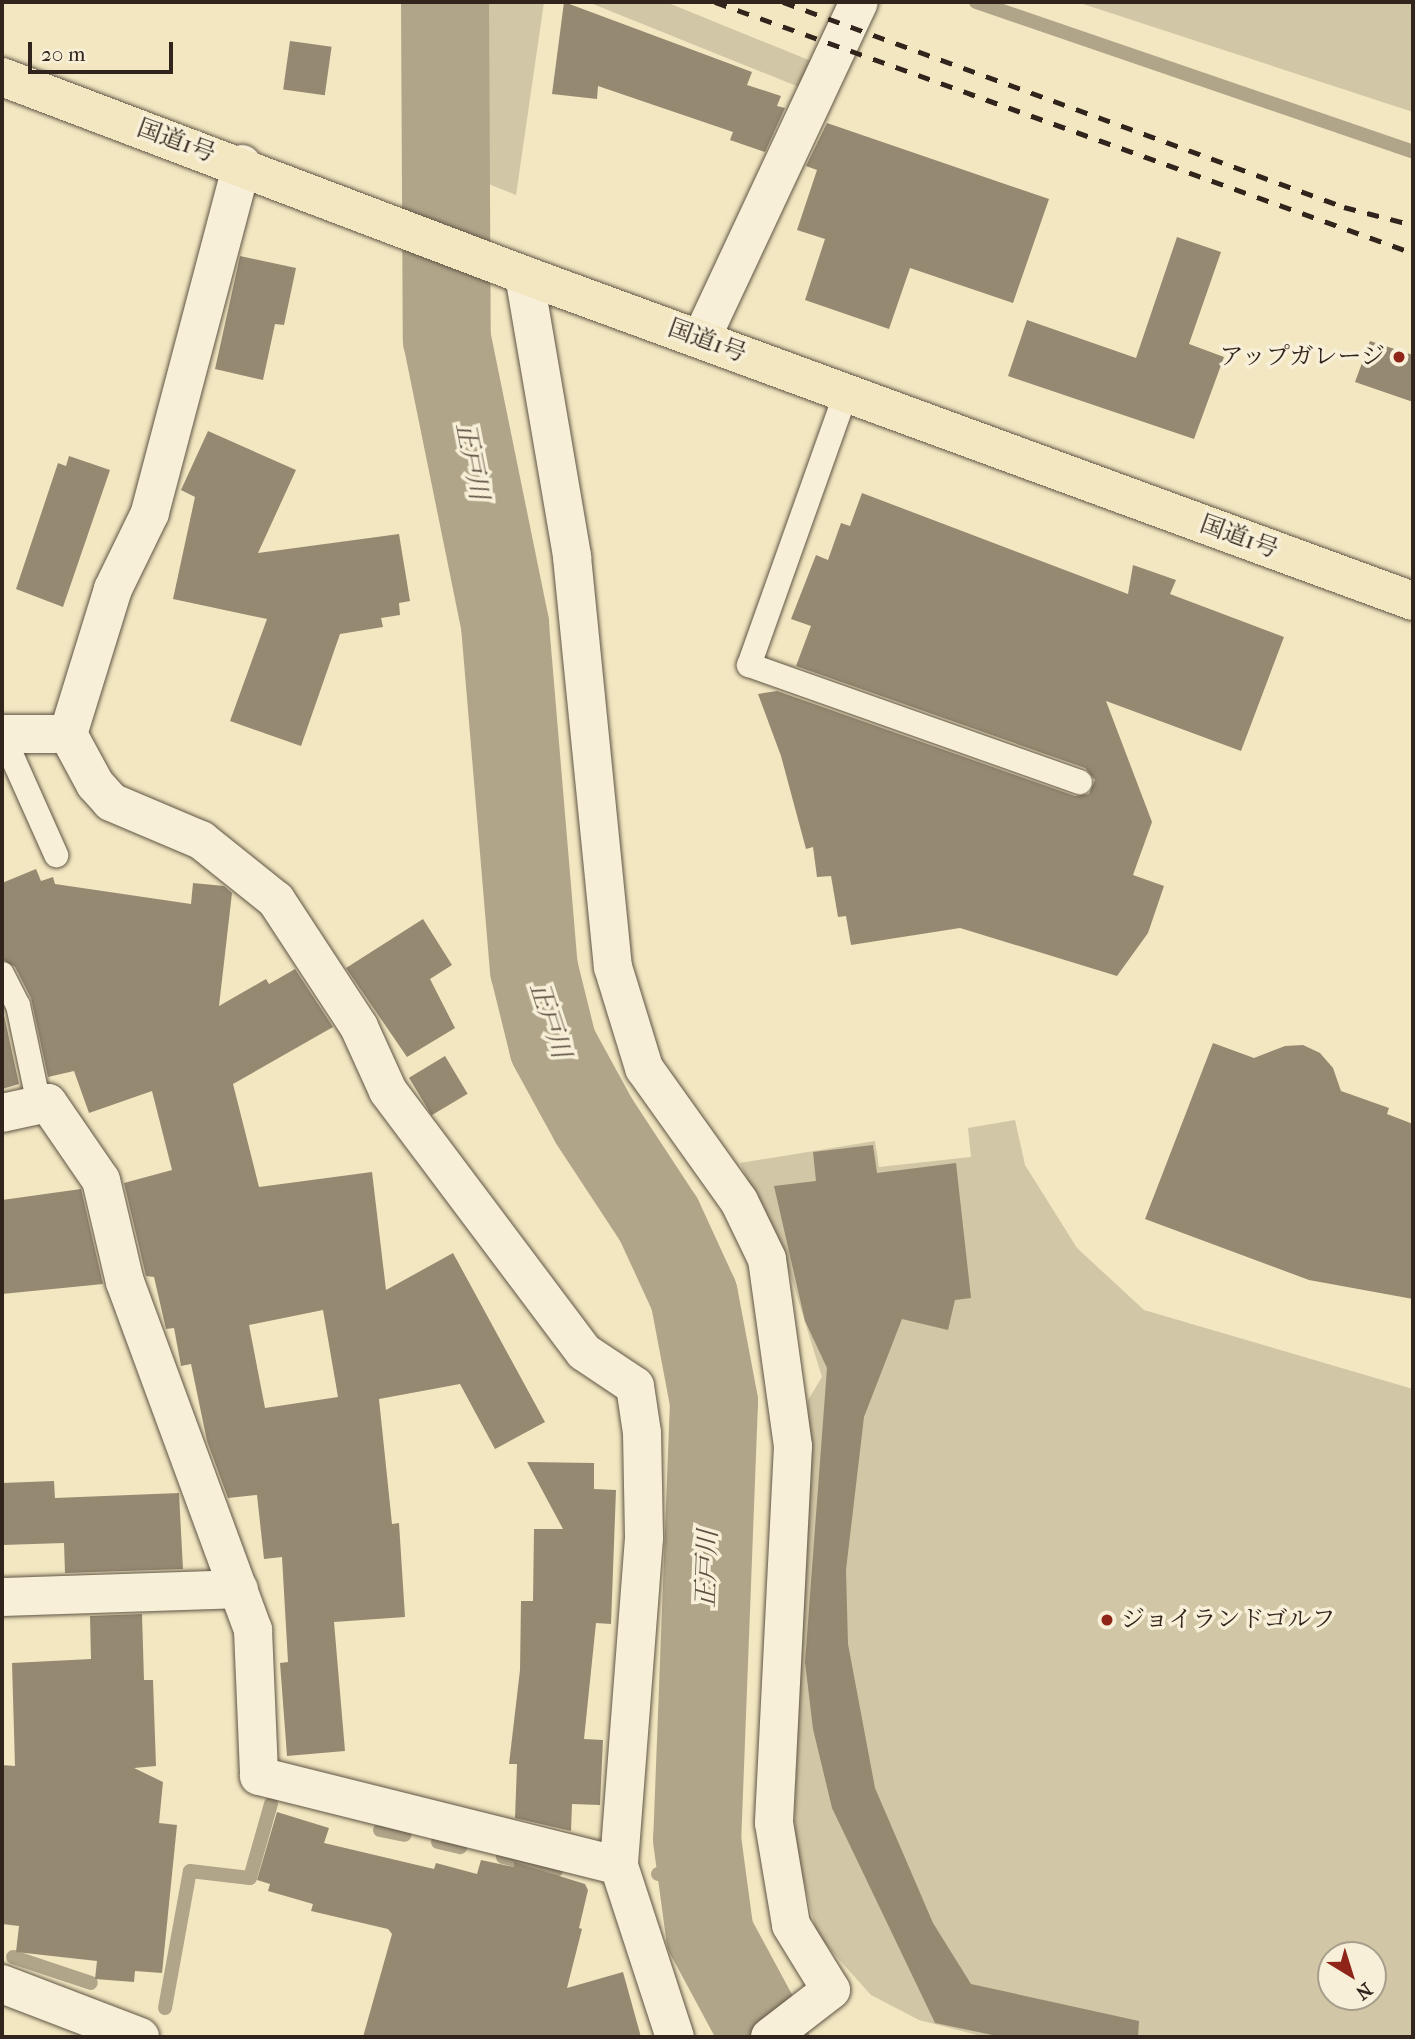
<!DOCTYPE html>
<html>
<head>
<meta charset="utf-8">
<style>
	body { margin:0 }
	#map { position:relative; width:1415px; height:2039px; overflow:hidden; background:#f2e7c1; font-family:"IM FELL French Canon","Noto Serif JP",serif }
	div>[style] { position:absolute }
	.green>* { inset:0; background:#d1c6a5 }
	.stream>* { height:14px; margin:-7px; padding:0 7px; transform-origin:7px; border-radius:7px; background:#b0a589 }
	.river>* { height:88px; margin:-44px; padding:0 44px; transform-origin:44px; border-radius:44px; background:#b0a589 }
	.building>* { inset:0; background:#958972; transform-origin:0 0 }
	.roads { filter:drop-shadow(0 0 2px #605545) drop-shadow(0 0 2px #605545) }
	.lane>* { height:24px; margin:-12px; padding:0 12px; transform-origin:12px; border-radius:12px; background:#f7efd7 }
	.street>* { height:38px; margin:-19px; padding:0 19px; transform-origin:19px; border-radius:19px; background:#f7efd7 }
	.highway>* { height:38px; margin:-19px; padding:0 19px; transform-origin:19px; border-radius:19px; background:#f2e7c1 }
	.rail>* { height:5px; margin-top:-2.5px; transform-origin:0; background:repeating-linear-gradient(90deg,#30241c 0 12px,transparent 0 24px) }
	.dots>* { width:19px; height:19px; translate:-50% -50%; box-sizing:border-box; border:4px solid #f7efd7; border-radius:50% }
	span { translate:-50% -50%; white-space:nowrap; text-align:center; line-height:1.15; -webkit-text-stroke:7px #f7efd7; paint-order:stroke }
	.street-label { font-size:24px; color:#30241c }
	.poi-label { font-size:24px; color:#30241c }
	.right { translate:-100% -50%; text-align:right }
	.left { translate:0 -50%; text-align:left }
	.water-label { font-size:26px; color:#5d5142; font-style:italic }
	.frame { position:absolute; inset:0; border:4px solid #30241c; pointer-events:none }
	.north { position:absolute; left:1317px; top:1941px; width:70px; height:70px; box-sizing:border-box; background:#f7efd7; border:2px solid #a79e8c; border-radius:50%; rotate:142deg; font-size:19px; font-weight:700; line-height:28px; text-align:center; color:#30241c }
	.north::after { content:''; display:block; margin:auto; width:24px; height:32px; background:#8f2418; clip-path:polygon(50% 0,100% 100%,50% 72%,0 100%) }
	.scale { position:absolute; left:28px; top:42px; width:145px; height:32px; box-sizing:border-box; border:4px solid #30241c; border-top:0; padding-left:9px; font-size:21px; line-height:24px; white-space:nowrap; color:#30241c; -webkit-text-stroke:5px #f7efd7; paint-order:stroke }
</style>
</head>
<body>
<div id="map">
	<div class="green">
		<i style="clip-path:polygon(477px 2px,544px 2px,516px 195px,486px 183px)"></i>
		<i style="clip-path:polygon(588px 2px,666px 2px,811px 61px,799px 87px)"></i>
		<i style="clip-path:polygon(1077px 2px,1413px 2px,1413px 112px)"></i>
		<i style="clip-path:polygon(evenodd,1015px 1120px,1025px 1165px,1077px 1248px,1144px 1310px,1413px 1389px,1413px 2037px,985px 2037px,919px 2020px,871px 1995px,817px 1935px,794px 1840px,808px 1400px,822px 1377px,787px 1264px,740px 1163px,875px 1141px,879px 1167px,971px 1157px,968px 1128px,1015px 1120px,1331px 1955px,1373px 1955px,1373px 1997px,1331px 1997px,1331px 1955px)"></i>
	</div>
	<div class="stream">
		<i style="left:976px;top:2px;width:462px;rotate:18.9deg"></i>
		<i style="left:380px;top:1830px;width:25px;rotate:11deg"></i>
		<i style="left:438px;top:1842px;width:23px;rotate:13deg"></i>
		<i style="left:503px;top:1857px;width:55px;rotate:13.8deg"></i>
		<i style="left:658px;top:1874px;width:43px;rotate:-4deg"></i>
		<i style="left:13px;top:1957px;width:82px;rotate:18.4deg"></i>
		<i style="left:165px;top:2008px;width:139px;rotate:-79.7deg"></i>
		<i style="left:190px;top:1871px;width:60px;rotate:6.7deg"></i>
		<i style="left:250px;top:1878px;width:77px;rotate:-74.2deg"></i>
	</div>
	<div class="river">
		<i style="left:445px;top:2px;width:337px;rotate:89.7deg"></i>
		<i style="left:447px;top:339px;width:292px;rotate:78.5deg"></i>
		<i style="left:505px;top:625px;width:345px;rotate:85.2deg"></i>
		<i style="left:534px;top:969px;width:79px;rotate:76.1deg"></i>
		<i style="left:553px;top:1046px;width:85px;rotate:61.3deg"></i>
		<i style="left:594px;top:1121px;width:118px;rotate:56.7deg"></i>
		<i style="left:659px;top:1220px;width:84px;rotate:65.3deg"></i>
		<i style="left:694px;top:1296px;width:108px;rotate:79.3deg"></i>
		<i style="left:714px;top:1402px;width:437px;rotate:92.2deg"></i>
		<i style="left:697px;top:1839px;width:97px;rotate:82.3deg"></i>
		<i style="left:710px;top:1935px;width:116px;rotate:61.7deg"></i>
	</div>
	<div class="building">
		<i style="clip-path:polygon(564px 2px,752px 72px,747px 85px,781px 96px,777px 106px,785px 108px,765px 152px,730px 140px,733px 132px,598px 86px,597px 99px,552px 94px)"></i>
		<i style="left:290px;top:41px;width:42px;height:49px;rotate:8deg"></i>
		<i style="clip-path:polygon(827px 123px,1049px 199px,1013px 303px,910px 268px,889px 329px,805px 300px,825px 239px,797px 230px,817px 170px,806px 166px)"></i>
		<i style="clip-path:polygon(1177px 237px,1221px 252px,1189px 344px,1224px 357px,1194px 439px,1008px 376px,1027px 320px,1136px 358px)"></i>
		<i style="clip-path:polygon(240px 256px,296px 268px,284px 325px,275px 324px,263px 380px,215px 369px)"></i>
		<i style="clip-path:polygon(1370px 341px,1413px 355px,1413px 402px,1355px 382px)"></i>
		<i style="clip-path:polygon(208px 431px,296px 470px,258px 553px,399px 534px,410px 601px,399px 603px,400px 615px,381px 618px,383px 627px,340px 634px,301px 746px,230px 721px,267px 619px,173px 599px,195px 497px,181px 490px)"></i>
		<i style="clip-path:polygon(69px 456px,110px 470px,63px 607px,16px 589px,58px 463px,66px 466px)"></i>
		<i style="clip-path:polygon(862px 493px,1128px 594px,1133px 565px,1176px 580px,1170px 594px,1284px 637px,1241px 751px,1106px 701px,1152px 822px,1133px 875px,1164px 886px,1148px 933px,1117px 976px,960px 928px,851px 945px,846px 916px,838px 917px,831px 876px,817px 877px,813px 847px,806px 849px,781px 756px,758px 694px,777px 691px,1075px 796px,1089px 794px,1095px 780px,1085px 768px,796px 666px,811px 626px,791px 619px,816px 555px,828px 560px,841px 523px,850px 526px)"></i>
		<i style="clip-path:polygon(evenodd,36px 869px,41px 881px,53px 877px,55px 884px,191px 904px,193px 883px,224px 886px,232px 893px,219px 1006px,266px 979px,269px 984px,295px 969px,333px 1027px,233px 1084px,259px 1187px,372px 1172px,386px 1290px,453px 1253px,545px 1422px,495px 1449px,460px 1384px,379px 1399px,392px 1524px,399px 1523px,405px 1617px,334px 1622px,345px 1751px,287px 1756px,280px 1663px,288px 1662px,282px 1557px,264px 1559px,257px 1495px,228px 1498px,207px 1441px,191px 1364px,181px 1366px,174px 1328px,166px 1329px,154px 1277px,146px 1276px,124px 1183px,172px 1170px,152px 1091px,89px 1113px,74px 1071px,48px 1077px,31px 998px,15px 967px,2px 959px,2px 883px,36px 869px,323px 1310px,338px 1397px,265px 1408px,249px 1325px,323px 1310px)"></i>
		<i style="clip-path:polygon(423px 919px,452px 965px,430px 979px,455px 1028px,407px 1057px,346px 968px)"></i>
		<i style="clip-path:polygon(2px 1006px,19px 1084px,2px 1089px)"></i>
		<i style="clip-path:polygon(1213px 1043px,1254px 1058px,1285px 1046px,1303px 1045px,1320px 1053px,1333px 1068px,1341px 1091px,1389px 1108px,1387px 1114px,1413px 1124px,1413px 1299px,1309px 1280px,1145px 1219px)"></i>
		<i style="left:445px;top:1056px;width:44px;height:42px;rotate:59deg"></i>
		<i style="clip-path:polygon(873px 1145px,877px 1173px,956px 1163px,971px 1298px,955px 1300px,948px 1330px,902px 1319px,864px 1417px,846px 1570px,848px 1644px,875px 1788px,933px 1923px,971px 1984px,1139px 2021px,1138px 2037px,1002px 2037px,935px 2023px,832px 1808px,813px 1729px,805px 1662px,827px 1368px,805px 1321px,774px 1186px,816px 1181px,813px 1152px)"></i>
		<i style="clip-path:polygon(81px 1189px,103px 1284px,2px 1294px,2px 1200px)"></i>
		<i style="clip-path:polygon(527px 1462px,594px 1463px,594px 1489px,616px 1490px,611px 1624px,596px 1623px,584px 1739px,603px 1740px,600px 1805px,572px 1804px,571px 1831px,515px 1818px,517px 1764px,509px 1764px,520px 1670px,521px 1601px,533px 1601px,534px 1529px,563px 1529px)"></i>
		<i style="clip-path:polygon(54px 1481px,55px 1498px,179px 1493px,183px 1569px,65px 1573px,64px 1543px,2px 1545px,2px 1483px)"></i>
		<i style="clip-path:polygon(142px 1614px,144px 1680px,153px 1680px,156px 1766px,134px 1768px,163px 1782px,159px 1823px,177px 1825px,162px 1973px,135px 1971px,134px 1982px,95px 1979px,97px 1961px,16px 1952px,19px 1926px,2px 1924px,2px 1765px,15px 1766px,12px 1663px,91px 1659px,90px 1616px)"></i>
		<i style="clip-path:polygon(277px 1812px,329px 1828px,324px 1843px,434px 1869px,436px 1863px,477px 1874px,481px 1860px,514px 1867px,514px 1862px,585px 1884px,588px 1890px,579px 1928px,582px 1929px,567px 1988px,623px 1972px,641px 2037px,363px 2037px,392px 1934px,388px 1929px,311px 1911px,313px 1904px,268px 1891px,270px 1884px,257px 1880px)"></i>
	</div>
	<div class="roads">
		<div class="lane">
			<i style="left:846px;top:393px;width:289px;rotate:109.6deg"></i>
			<i style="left:749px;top:665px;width:351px;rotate:19.5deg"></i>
			<i style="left:2px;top:734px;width:133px;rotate:65.9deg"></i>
			<i style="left:2px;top:974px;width:35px;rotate:63deg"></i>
			<i style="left:18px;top:1005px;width:102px;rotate:78.1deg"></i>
		</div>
		<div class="street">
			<i style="left:242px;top:164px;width:361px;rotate:104.8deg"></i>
			<i style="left:150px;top:513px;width:85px;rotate:116deg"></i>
			<i style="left:113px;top:589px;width:152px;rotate:107.2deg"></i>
			<i style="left:68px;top:734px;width:57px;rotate:61.6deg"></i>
			<i style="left:95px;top:784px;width:24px;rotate:48deg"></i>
			<i style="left:111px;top:802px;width:98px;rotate:22.9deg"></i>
			<i style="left:201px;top:840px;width:96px;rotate:38.7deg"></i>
			<i style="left:276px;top:900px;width:152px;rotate:56.8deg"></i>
			<i style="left:359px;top:1027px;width:70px;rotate:65.6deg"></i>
			<i style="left:388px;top:1091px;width:326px;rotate:53.1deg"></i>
			<i style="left:584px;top:1352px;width:61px;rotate:33.7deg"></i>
			<i style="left:635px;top:1386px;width:48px;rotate:81.5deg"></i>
			<i style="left:642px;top:1433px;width:105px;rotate:88.9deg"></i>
			<i style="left:644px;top:1538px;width:329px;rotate:94.4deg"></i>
			<i style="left:619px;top:1866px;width:180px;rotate:71.9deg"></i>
			<i style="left:524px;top:275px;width:286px;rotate:80.3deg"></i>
			<i style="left:572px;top:557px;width:412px;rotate:84.3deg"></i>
			<i style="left:613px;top:967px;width:106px;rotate:72.9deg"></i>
			<i style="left:644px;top:1068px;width:163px;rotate:54.5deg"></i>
			<i style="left:739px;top:1201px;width:64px;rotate:64.2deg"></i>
			<i style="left:767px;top:1259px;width:189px;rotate:82.1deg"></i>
			<i style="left:793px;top:1446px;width:377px;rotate:92.9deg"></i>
			<i style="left:774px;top:1823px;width:103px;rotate:80.5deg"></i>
			<i style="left:791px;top:1925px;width:76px;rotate:58.4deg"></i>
			<i style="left:831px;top:1990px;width:77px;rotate:142.4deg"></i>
			<i style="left:701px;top:339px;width:372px;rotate:-64.9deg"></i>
			<i style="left:2px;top:734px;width:66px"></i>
			<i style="left:2px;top:1113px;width:47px;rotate:-12.3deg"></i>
			<i style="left:48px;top:1103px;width:93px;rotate:55.5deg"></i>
			<i style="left:101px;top:1180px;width:105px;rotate:76.8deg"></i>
			<i style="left:125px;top:1282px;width:371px;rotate:69.8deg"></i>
			<i style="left:253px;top:1630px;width:146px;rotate:87.6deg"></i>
			<i style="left:259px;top:1776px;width:371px;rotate:14deg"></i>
			<i style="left:2px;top:1597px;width:237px;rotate:-1.9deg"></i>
			<i style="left:2px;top:1984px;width:148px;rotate:21deg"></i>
		</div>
		<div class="highway">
			<i style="left:2px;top:77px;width:558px;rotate:20.77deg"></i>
			<i style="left:524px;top:275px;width:947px;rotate:20.14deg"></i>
		</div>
	</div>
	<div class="rail">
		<i style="left:715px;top:2px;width:742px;rotate:19.78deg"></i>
		<i style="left:783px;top:2px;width:597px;rotate:20.07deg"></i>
		<i style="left:1344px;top:207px;width:71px;rotate:14.6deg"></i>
	</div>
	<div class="dots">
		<i style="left:1399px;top:357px;background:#8f2418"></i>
		<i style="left:1107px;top:1620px;background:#8f2418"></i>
	</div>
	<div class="street-label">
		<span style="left:176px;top:141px;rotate:20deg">国道1号</span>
		<span style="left:707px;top:341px;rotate:20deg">国道1号</span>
		<span style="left:1239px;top:537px;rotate:20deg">国道1号</span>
	</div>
	<div class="poi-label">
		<span class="right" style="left:1385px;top:357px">アップガレージ</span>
		<span class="left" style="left:1121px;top:1620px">ジョイランドゴルフ</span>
	</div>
	<div class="water-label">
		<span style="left:472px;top:461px;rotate:79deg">正戸川</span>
		<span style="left:550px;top:1020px;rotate:72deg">正戸川</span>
		<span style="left:707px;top:1569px;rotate:-88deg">正戸川</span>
	</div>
	<div class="frame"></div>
	<div class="north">N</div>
	<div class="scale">20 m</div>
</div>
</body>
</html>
